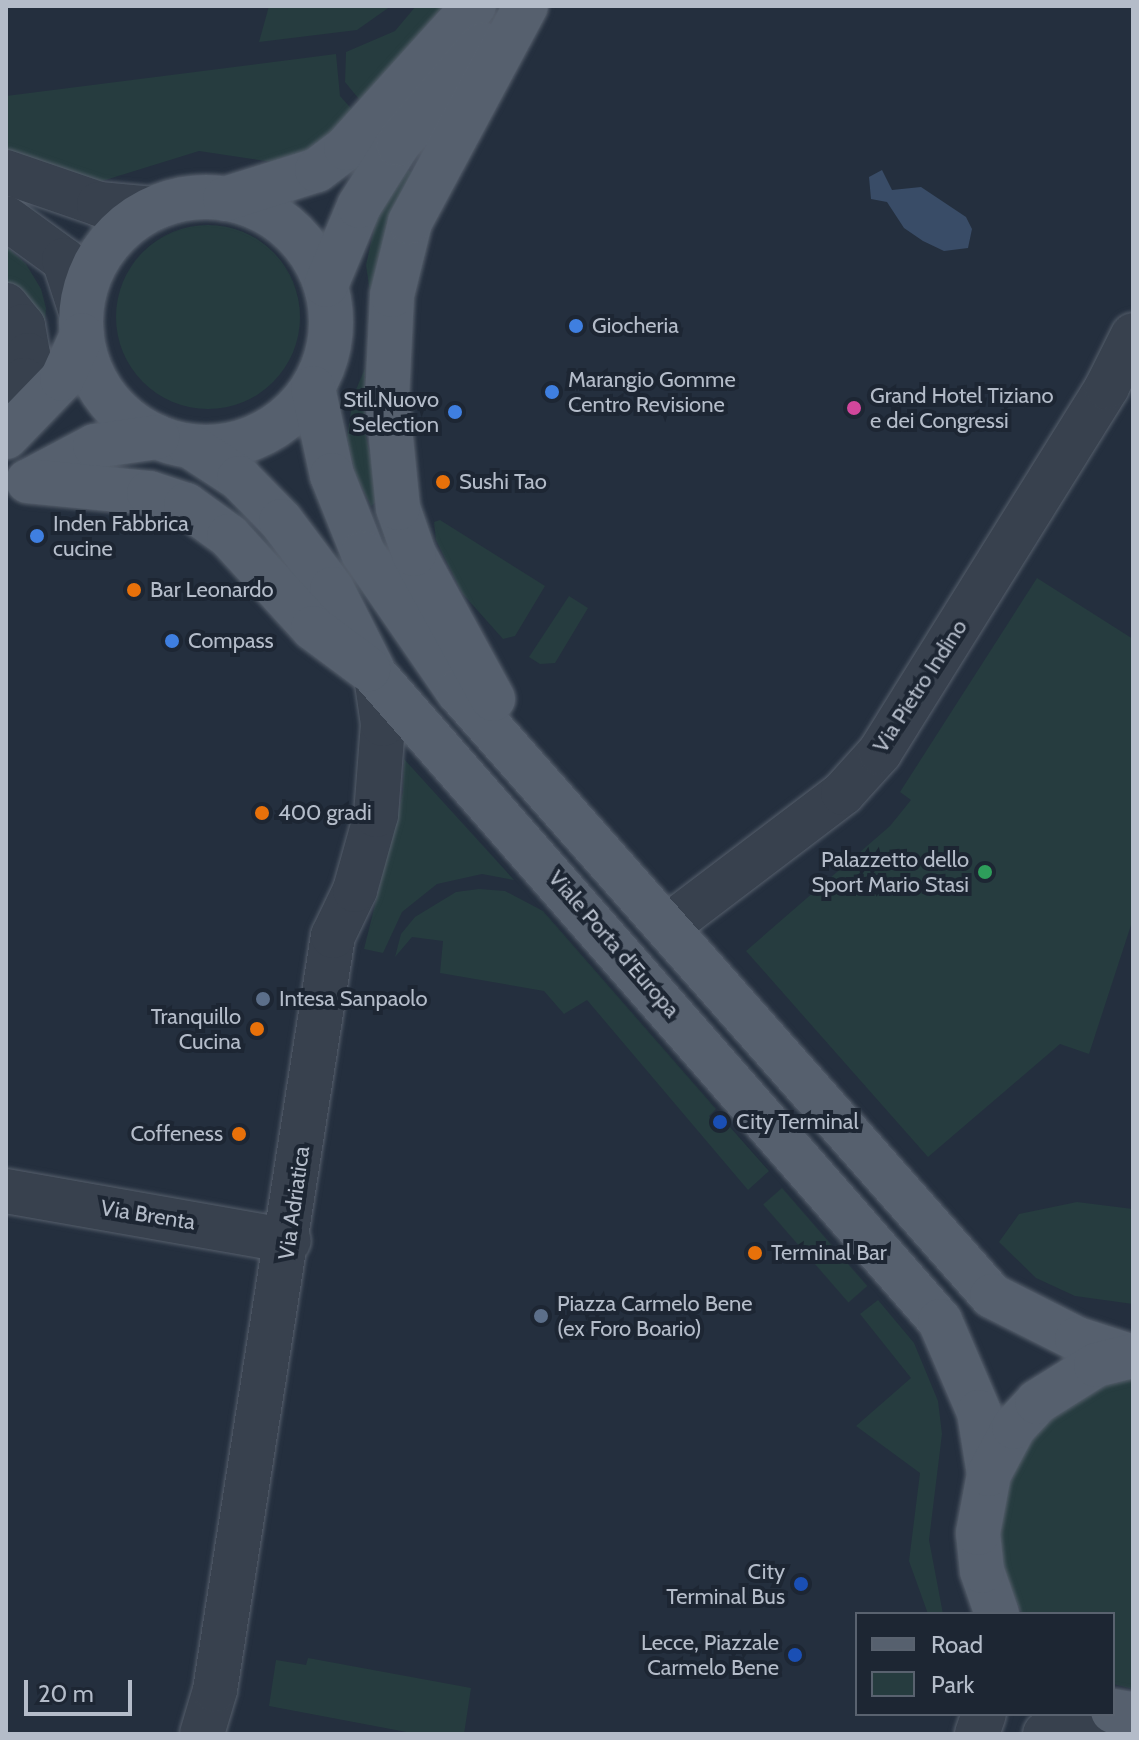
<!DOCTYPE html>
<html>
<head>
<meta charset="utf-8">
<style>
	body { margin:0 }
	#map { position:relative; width:1139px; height:1740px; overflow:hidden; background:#242f3e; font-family:Cabin,sans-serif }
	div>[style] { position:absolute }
	.green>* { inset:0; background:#263c3f; transform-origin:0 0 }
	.round { border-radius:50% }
	.water>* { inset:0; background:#394c67 }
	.roads { filter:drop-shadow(0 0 2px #565f6c) drop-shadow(0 0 2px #565f6c) }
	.minor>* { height:44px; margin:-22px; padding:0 22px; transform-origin:22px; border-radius:22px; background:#38414e }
	.tertiary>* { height:44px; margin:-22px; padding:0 22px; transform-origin:22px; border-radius:22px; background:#38414e }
	.primary>* { height:44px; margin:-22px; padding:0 22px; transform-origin:22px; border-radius:22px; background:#56606e }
	.primary>.ring { margin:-22px; padding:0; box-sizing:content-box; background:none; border:44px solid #56606e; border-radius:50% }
	.dots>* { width:22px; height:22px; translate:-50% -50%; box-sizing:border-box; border:4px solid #1d2633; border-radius:50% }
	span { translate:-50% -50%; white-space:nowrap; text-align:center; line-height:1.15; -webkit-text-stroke:8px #1d2633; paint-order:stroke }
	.poi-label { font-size:22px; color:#b4bcc9 }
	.left { translate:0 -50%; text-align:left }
	.right { translate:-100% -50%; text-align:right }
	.street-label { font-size:22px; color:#b4bcc9 }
	.frame { position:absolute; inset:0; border:8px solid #b4bcc9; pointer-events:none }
	.legend { position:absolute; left:855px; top:1612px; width:260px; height:104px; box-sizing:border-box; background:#1d2633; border:2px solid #59626f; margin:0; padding:10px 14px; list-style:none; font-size:24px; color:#b4bcc9 }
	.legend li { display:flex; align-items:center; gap:16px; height:40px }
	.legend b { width:40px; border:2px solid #59626f }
	.scale { position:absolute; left:24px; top:1680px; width:108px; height:36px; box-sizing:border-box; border:4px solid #b4bcc9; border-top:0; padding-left:10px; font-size:24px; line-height:28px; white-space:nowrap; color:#b4bcc9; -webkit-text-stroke:6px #1d2633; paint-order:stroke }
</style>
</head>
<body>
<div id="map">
	<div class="green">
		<i style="clip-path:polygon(269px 6px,391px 6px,357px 30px,259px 42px)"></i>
		<i style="clip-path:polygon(416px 6px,443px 6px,363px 104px,345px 82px,346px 52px,395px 31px)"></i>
		<i style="clip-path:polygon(336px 54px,340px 96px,356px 114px,313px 153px,285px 164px,199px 151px,102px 181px,72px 177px,6px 149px,6px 96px)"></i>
		<i style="clip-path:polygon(408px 170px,418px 177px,381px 253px,370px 292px,366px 265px,376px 220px)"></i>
		<i class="round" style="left:116px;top:225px;width:184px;height:184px"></i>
		<i style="clip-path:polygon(6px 246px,26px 264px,41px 289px,46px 308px,43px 349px,6px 284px)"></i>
		<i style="clip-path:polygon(365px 368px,365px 432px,380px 499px,371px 506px,355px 474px,347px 438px,353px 397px)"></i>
		<i style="clip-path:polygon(440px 520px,545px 586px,515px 636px,503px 639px,462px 593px,436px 540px,434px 522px)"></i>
		<i style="clip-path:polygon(1037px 578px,1133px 639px,1133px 919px,1089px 1054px,1060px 1044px,928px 1157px,746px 951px,890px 826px,911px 800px,900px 792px)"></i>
		<i style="clip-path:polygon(569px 596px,588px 608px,555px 663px,540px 664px,529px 657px)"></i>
		<i style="clip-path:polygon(404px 759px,514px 880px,482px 874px,437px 884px,402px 912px,383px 953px,364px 949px,403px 792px)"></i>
		<i style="clip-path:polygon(479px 889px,505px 891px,543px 911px,716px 1109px,709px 1116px,722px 1131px,729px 1126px,769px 1171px,748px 1190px,587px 1000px,564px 1014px,544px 991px,440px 973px,443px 941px,412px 937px,395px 957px,401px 934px,415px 917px,456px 892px)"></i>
		<i style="left:782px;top:1188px;width:130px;height:25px;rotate:49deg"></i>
		<i style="clip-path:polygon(1077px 1202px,1133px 1209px,1133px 1304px,1075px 1296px,1036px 1278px,999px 1242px,1019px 1214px)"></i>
		<i style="clip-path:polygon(878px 1300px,914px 1343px,938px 1401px,942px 1434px,929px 1540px,943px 1614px,928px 1614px,909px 1561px,920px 1473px,856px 1426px,911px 1378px,860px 1314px)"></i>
		<i style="clip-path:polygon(1133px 1377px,1133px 1689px,1113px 1684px,1113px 1614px,1022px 1614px,1004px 1572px,999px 1527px,1007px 1483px,1027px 1442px,1059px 1409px,1097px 1386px)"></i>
		<i style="clip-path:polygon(308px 1658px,471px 1688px,464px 1734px,417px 1734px,269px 1706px,276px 1660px,306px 1665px)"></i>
	</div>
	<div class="water">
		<i style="clip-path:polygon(882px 170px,892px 190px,921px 187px,966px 217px,972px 229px,968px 248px,944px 251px,923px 241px,904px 228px,887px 202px,871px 199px,869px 177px)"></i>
	</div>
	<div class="roads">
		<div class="minor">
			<i style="left:668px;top:926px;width:220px;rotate:-37.2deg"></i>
			<i style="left:843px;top:793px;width:55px;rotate:-47.9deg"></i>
			<i style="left:880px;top:752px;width:430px;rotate:-58.1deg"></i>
			<i style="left:1107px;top:387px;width:58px;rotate:-63.4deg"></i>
			<i style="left:6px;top:1191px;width:287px;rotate:10deg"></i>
		</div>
		<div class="tertiary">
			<i style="left:6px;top:172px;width:98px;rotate:19deg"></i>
			<i style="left:99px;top:204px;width:54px;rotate:5.3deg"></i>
			<i style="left:6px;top:218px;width:72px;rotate:35.9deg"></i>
			<i style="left:64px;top:260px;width:55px;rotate:71.9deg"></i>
			<i style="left:6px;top:305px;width:27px;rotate:51deg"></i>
			<i style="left:23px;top:326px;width:29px;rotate:80deg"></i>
			<i style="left:28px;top:355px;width:25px;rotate:99deg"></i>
			<i style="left:24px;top:380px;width:40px;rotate:116.6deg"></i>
			<i style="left:202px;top:1734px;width:46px;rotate:-73.5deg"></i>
			<i style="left:215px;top:1690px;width:763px;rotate:-81.11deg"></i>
			<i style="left:333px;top:936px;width:51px;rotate:-64.4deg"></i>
			<i style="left:355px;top:890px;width:78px;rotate:-74.4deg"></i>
			<i style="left:376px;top:815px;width:91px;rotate:-85.6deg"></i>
			<i style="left:383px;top:724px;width:49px;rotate:-98.3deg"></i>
			<i style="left:977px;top:1734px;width:21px;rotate:-71deg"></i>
			<i style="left:1045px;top:1734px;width:63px;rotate:-18.4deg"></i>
		</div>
		<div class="primary">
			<i class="ring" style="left:81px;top:197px;width:206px;height:206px"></i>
			<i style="left:225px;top:199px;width:96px;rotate:-17.5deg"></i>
			<i style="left:317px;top:170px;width:36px;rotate:-37deg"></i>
			<i style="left:346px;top:148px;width:191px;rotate:-48deg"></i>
			<i style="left:326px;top:285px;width:86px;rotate:-67.3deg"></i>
			<i style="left:359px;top:206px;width:73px;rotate:-57.8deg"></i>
			<i style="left:398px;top:144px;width:131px;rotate:-49.6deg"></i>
			<i style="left:313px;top:388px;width:89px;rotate:77.7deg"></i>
			<i style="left:332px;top:475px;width:84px;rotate:68.3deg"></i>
			<i style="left:363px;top:553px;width:168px;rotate:55.5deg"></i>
			<i style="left:458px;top:691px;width:807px;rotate:48.57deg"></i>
			<i style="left:992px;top:1296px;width:95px;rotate:26.8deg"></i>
			<i style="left:1077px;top:1339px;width:56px;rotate:17.8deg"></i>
			<i style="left:6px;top:437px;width:81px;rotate:-46deg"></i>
			<i style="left:62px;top:379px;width:48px;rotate:-65.6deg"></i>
			<i style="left:190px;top:446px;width:59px;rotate:33.1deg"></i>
			<i style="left:239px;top:478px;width:60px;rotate:45.7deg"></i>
			<i style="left:281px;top:521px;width:85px;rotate:53.1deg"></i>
			<i style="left:332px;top:589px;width:97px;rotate:63.2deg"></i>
			<i style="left:376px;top:676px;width:857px;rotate:48.83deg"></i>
			<i style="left:940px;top:1321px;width:99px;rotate:66.8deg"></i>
			<i style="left:979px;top:1412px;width:63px;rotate:80.8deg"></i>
			<i style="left:31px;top:480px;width:72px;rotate:-28deg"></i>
			<i style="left:95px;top:446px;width:63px;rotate:-8.3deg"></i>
			<i style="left:28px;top:481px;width:122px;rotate:5.7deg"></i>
			<i style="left:149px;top:493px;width:39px;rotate:18deg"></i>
			<i style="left:186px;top:505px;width:53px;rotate:35.8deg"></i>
			<i style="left:229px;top:536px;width:125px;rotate:47.6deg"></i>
			<i style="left:313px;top:628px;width:69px;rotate:36.7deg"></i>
			<i style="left:493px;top:699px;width:165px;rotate:-118.6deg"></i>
			<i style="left:414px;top:554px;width:49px;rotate:-109.2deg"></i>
			<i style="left:398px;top:508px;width:111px;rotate:-95.7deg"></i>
			<i style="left:387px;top:398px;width:103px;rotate:-87.2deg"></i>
			<i style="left:392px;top:295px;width:75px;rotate:-76.1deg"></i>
			<i style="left:410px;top:222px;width:245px;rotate:-61.8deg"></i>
			<i style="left:997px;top:1614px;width:46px;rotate:-109.2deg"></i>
			<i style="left:982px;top:1571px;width:38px;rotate:-96deg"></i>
			<i style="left:978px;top:1533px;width:60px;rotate:-79.4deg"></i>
			<i style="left:989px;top:1474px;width:53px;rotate:-62deg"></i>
			<i style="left:1014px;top:1427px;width:34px;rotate:-47deg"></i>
			<i style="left:1037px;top:1402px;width:70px;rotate:-32.1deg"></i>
			<i style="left:1096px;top:1365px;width:38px;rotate:-14deg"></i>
			<i style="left:1113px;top:1711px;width:20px;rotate:9deg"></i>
		</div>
	</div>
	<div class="dots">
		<i style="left:576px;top:326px;background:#3f7fe0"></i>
		<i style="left:552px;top:392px;background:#3f7fe0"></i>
		<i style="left:854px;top:408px;background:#d1479c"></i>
		<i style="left:455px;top:412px;background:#3f7fe0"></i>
		<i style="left:443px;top:482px;background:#e8710a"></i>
		<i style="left:37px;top:536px;background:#3f7fe0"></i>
		<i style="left:134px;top:590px;background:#e8710a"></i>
		<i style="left:172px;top:641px;background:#3f7fe0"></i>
		<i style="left:262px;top:813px;background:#e8710a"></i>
		<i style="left:985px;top:872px;background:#2e9e5b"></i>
		<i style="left:263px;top:999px;background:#5c6f8a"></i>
		<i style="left:257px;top:1029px;background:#e8710a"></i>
		<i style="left:720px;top:1122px;background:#1a4fb4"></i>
		<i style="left:239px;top:1134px;background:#e8710a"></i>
		<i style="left:755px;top:1253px;background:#e8710a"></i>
		<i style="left:541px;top:1316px;background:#5c6f8a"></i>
		<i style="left:801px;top:1584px;background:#1a4fb4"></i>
		<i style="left:795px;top:1655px;background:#1a4fb4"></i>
	</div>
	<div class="poi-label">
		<span class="left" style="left:592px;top:326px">Giocheria</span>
		<span class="left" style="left:568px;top:392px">Marangio Gomme<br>Centro Revisione</span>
		<span class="left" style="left:870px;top:408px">Grand Hotel Tiziano<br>e dei Congressi</span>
		<span class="right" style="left:439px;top:412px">Stil.Nuovo<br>Selection</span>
		<span class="left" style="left:459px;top:482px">Sushi Tao</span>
		<span class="left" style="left:53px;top:536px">Inden Fabbrica<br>cucine</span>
		<span class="left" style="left:150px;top:590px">Bar Leonardo</span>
		<span class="left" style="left:188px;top:641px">Compass</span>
		<span class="left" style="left:278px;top:813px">400 gradi</span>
		<span class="right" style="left:969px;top:872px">Palazzetto dello<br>Sport Mario Stasi</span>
		<span class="left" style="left:279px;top:999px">Intesa Sanpaolo</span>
		<span class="right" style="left:241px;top:1029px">Tranquillo<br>Cucina</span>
		<span class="left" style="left:736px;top:1122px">City Terminal</span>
		<span class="right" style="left:223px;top:1134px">Coffeness</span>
		<span class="left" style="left:771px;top:1253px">Terminal Bar</span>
		<span class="left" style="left:557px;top:1316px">Piazza Carmelo Bene<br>(ex Foro Boario)</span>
		<span class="right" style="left:785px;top:1584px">City<br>Terminal Bus</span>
		<span class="right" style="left:779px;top:1655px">Lecce, Piazzale<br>Carmelo Bene</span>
	</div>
	<div class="street-label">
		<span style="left:920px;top:686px;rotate:-57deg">Via Pietro Indino</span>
		<span style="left:614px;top:944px;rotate:49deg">Viale Porta d'Europa</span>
		<span style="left:294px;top:1203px;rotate:-82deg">Via Adriatica</span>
		<span style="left:148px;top:1215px;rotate:9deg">Via Brenta</span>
	</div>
	<div class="frame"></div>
	<ul class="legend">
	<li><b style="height:10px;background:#56606e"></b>Road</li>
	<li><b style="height:22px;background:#263c3f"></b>Park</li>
	</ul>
	<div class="scale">20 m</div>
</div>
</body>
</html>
